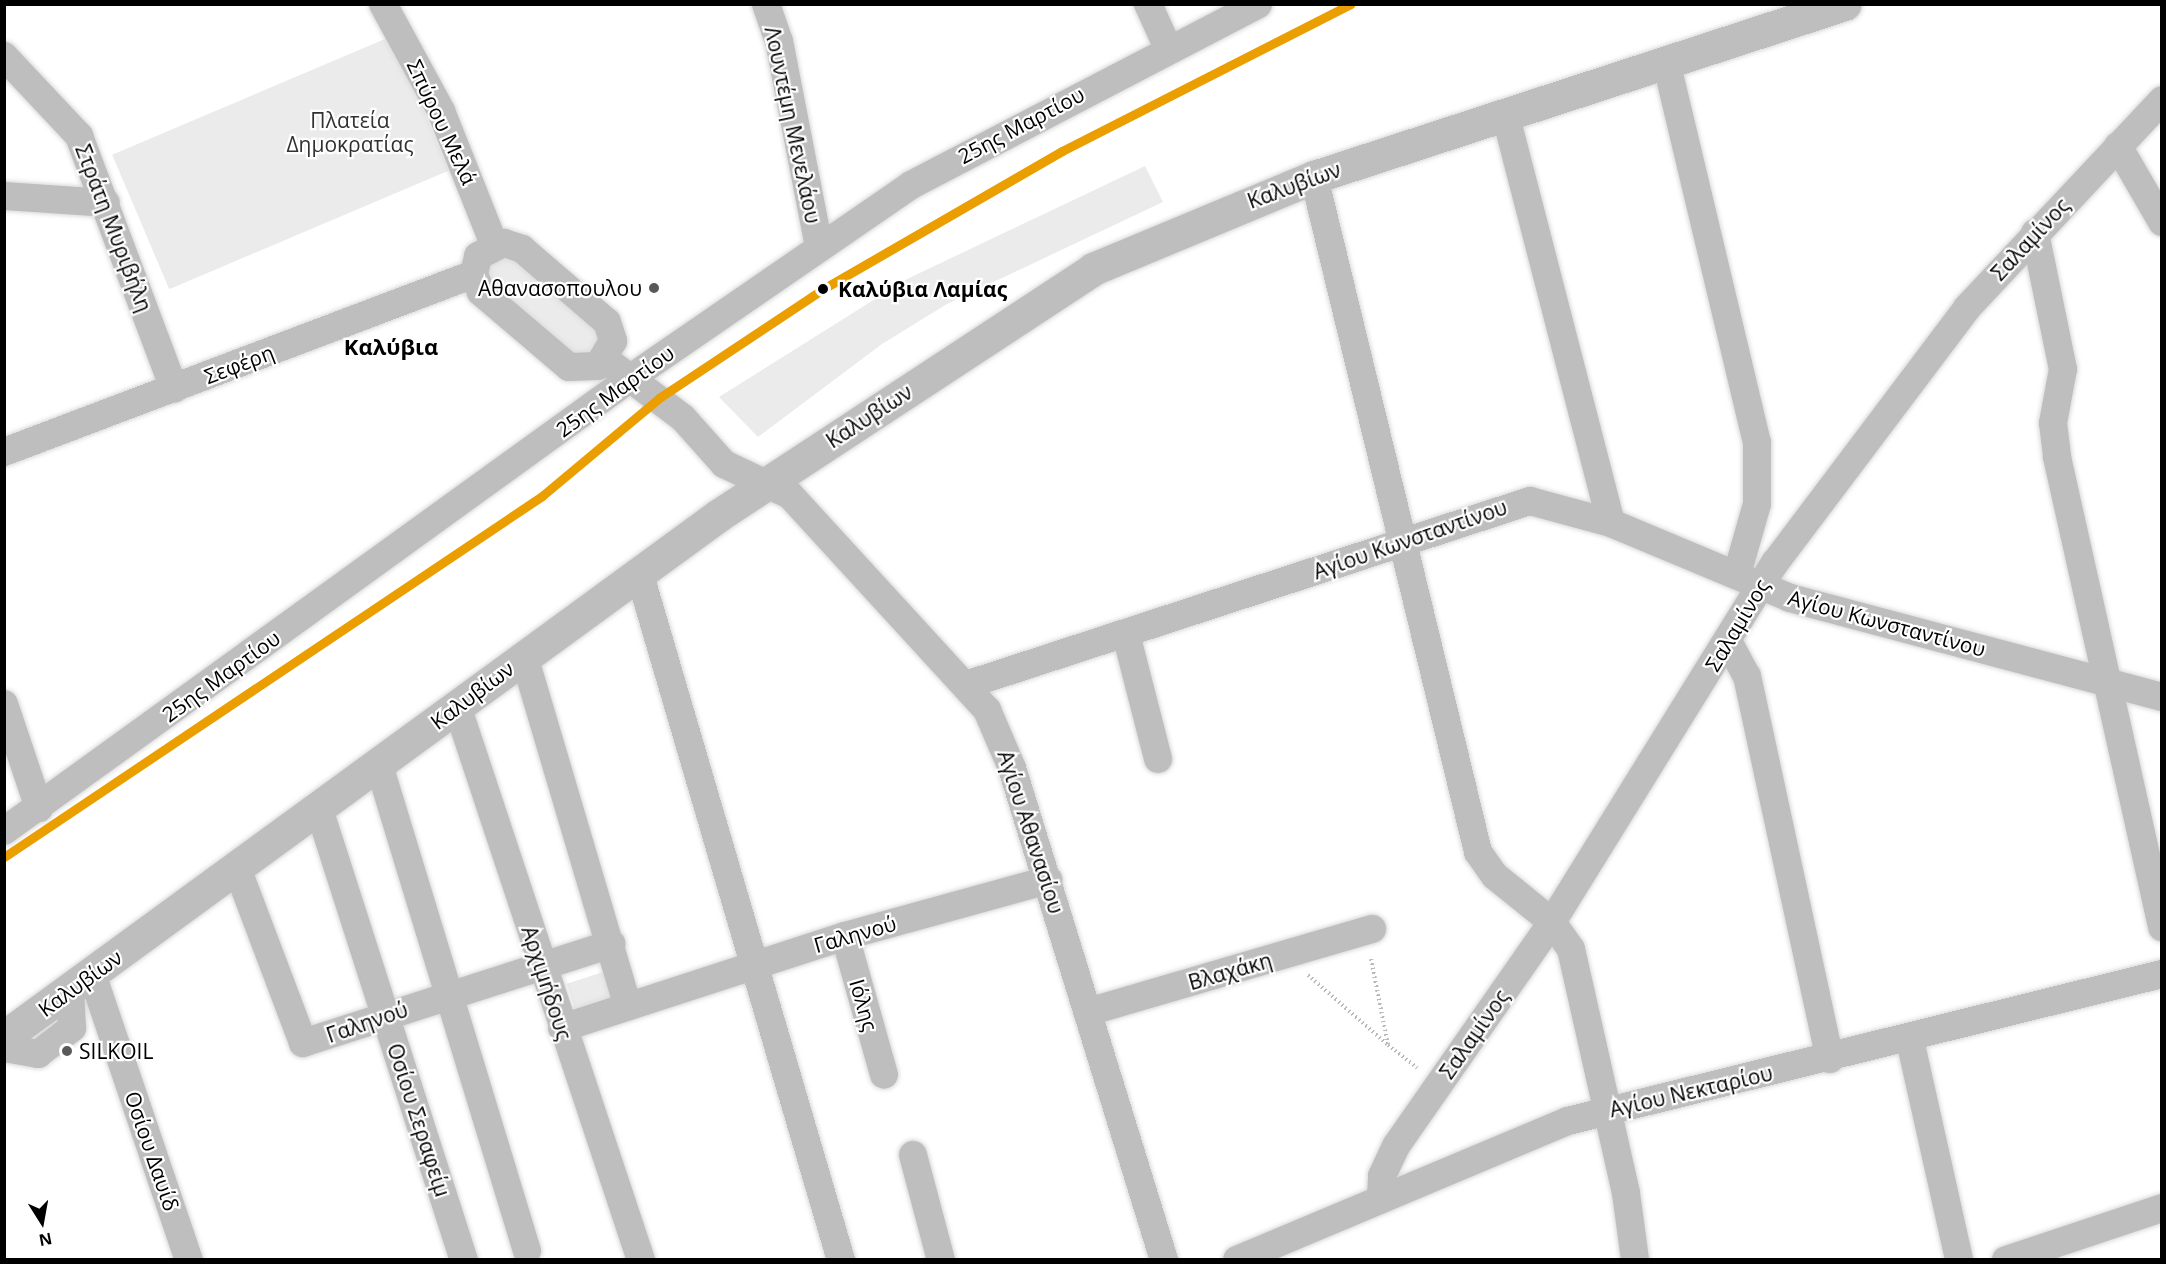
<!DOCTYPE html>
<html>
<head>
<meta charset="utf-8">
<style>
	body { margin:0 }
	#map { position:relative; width:2166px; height:1264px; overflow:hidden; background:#fff; font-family:"Open Sans",sans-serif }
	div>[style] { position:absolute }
	.green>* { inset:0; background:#ebebeb; transform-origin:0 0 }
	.path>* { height:4px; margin-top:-2px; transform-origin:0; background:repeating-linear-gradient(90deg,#b9b9b9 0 1.5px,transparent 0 4.5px) }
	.roads { filter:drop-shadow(0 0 2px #dbdbdb) drop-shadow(0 0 2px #dbdbdb) }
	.minor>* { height:28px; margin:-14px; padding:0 14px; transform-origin:14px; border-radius:14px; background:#bebebe }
	.major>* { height:33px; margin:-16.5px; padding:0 16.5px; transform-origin:16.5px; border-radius:16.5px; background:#bebebe }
	.rail-1>* { height:9px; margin:-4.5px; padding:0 4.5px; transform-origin:4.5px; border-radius:4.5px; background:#eb9e00 }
	.dots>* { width:16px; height:16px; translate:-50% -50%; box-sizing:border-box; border:3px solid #fff; border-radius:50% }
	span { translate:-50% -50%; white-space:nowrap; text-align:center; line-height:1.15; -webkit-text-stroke:4.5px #fff; paint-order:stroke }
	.park-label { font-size:21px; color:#313131 }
	.street-label { font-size:21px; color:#000 }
	.poi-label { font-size:21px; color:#000 }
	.right { translate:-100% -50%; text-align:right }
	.left { translate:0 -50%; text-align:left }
	.stop-label { font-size:21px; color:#000; font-weight:700 }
	.neighbourhood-label { font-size:22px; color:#000; font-weight:700 }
	.frame { position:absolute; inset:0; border:6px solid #000; pointer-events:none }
	.north { position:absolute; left:12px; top:1192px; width:60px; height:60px; -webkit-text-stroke:4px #fff; paint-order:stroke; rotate:169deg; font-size:16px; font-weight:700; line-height:24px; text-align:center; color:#000 }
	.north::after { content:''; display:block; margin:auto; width:21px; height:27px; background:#000; clip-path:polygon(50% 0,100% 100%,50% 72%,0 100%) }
</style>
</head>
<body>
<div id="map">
	<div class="green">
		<i style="left:392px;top:36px;width:146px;height:304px;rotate:67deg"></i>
		<i style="clip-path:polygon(1145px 166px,1163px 202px,947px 304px,882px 344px,758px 437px,719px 397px,907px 279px)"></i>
		<i style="clip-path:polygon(505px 250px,606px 334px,581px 364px,489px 291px,486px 259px)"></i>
		<i style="left:603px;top:972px;width:26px;height:38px;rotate:72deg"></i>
	</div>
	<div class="path">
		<i style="left:1371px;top:959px;width:88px;rotate:78.8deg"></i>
		<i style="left:1388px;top:1045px;width:37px;rotate:38deg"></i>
		<i style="left:1308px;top:975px;width:106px;rotate:41.2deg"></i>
	</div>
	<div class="roads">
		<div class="minor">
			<i style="left:383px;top:4px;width:122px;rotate:61.5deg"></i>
			<i style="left:441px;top:111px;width:143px;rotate:68.3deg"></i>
			<i style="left:766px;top:4px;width:39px;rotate:71deg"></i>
			<i style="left:779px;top:41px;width:209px;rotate:79deg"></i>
			<i style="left:1148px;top:4px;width:48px;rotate:65.6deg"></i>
			<i style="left:4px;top:56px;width:110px;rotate:46.8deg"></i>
			<i style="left:79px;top:136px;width:270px;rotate:69.4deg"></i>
			<i style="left:1666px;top:61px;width:393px;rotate:76.6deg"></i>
			<i style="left:1757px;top:443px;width:61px;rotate:90deg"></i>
			<i style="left:1757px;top:504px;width:73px;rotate:105.9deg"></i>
			<i style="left:1505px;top:113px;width:423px;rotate:75.5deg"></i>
			<i style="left:2118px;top:146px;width:88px;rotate:59.9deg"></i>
			<i style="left:1314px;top:177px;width:695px;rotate:76.34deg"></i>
			<i style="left:1478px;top:852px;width:29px;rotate:55deg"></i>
			<i style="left:1495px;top:876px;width:73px;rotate:38.9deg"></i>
			<i style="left:1552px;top:922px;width:33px;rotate:55deg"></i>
			<i style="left:1571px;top:949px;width:250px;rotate:77.3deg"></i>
			<i style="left:1626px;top:1193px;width:68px;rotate:82.3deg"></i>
			<i style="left:4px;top:196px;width:102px;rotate:3.9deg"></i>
			<i style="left:2035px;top:233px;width:139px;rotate:78.4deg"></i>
			<i style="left:2063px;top:369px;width:55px;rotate:100.5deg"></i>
			<i style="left:2053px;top:423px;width:34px;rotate:83deg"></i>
			<i style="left:2057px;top:457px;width:482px;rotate:77.4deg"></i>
			<i style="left:504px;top:243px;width:19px;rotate:18deg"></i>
			<i style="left:522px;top:249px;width:112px;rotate:40.7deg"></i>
			<i style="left:607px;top:322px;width:20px;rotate:72deg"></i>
			<i style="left:613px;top:341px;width:29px;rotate:121deg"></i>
			<i style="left:598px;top:366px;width:29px;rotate:178deg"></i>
			<i style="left:569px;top:367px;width:116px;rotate:-139.6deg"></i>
			<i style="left:481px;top:292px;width:19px;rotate:-111deg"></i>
			<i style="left:474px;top:274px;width:18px;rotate:-77deg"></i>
			<i style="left:478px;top:256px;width:29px;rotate:-27deg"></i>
			<i style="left:606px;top:360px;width:96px;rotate:37deg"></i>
			<i style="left:683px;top:418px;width:62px;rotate:48.3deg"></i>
			<i style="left:724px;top:464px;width:73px;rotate:25.2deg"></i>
			<i style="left:790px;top:495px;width:292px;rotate:47.5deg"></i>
			<i style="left:987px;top:710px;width:63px;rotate:66.7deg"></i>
			<i style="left:1012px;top:768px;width:515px;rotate:72.83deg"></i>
			<i style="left:4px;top:452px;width:503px;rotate:-20.74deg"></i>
			<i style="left:639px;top:572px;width:717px;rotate:73.64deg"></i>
			<i style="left:1126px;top:634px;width:129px;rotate:75.6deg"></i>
			<i style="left:1728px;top:641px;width:40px;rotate:62deg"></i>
			<i style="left:1747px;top:676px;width:392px;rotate:77.8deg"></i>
			<i style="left:524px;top:656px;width:363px;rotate:73.5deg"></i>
			<i style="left:969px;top:684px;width:590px;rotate:-18.07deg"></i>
			<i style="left:1530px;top:501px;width:84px;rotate:15.2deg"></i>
			<i style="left:1611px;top:523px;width:194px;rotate:22.7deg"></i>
			<i style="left:1790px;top:598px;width:385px;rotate:14.9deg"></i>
			<i style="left:4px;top:704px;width:110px;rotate:71.4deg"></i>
			<i style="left:457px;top:706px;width:584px;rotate:71.63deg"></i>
			<i style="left:379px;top:765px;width:508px;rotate:73.06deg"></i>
			<i style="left:319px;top:809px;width:474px;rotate:72.2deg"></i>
			<i style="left:4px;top:831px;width:775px;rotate:-35.86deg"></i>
			<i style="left:632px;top:377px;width:339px;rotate:-34.5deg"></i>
			<i style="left:911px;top:185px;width:391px;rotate:-27.5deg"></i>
			<i style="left:237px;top:868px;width:187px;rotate:69.3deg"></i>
			<i style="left:303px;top:1043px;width:324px;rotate:-17.8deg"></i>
			<i style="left:845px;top:936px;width:144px;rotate:74.3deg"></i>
			<i style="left:92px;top:974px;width:302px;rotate:71.3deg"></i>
			<i style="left:1088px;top:1012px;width:296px;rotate:-16.3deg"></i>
			<i style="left:562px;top:1028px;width:298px;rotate:-18deg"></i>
			<i style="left:845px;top:936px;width:211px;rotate:-15.4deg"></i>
			<i style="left:1910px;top:1040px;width:225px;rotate:77.4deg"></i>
			<i style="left:4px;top:1048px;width:35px;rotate:10deg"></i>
			<i style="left:38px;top:1054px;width:43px;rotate:-37.4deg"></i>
			<i style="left:72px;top:1028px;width:38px;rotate:-93deg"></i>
			<i style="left:913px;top:1155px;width:109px;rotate:75.1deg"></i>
			<i style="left:1381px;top:1197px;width:21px;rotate:-87deg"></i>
			<i style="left:1382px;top:1176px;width:33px;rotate:-65deg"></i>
			<i style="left:1396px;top:1146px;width:273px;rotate:-55.1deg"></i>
			<i style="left:1552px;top:922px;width:423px;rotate:-58.2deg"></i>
			<i style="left:1775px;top:563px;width:319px;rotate:-53deg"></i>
			<i style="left:1967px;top:308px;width:285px;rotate:-46.8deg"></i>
			<i style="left:1237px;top:1260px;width:359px;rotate:-22.8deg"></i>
			<i style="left:1568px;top:1121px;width:612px;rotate:-13.9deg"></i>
			<i style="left:2006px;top:1260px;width:164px;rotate:-18.4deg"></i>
		</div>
		<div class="major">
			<i style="left:4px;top:1037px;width:885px;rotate:-36.13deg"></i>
			<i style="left:719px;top:515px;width:448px;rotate:-33.3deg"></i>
			<i style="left:1093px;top:269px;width:239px;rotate:-22.6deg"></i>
			<i style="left:1314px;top:177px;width:558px;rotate:-18.05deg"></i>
		</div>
	</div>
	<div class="rail-1">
		<i style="left:4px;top:857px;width:648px;rotate:-33.86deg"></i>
		<i style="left:542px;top:496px;width:153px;rotate:-39.9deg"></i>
		<i style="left:659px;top:398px;width:197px;rotate:-33.6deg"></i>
		<i style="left:823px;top:289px;width:276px;rotate:-30deg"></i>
		<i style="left:1062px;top:151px;width:324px;rotate:-27deg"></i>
	</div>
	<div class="dots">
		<i style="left:654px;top:288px;background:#595959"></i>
		<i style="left:823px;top:289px;background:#000"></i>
		<i style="left:67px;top:1051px;background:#595959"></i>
	</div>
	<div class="park-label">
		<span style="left:350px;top:132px">Πλατεία<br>Δημοκρατίας</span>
	</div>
	<div class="street-label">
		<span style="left:442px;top:122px;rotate:65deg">Σπύρου Μελά</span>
		<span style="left:793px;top:125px;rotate:78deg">Λουντέμη Μενελάου</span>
		<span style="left:1021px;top:125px;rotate:-28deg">25ης Μαρτίου</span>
		<span style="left:1294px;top:185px;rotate:-20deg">Καλυβίων</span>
		<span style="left:114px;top:228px;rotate:69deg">Στράτη Μυριβήλη</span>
		<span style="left:2030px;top:239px;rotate:-47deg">Σαλαμίνος</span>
		<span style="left:239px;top:364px;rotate:-21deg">Σεφέρη</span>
		<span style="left:615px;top:391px;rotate:-36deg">25ης Μαρτίου</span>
		<span style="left:869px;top:416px;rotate:-33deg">Καλυβίων</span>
		<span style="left:1410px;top:539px;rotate:-19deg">Αγίου Κωνσταντίνου</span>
		<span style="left:1887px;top:623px;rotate:15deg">Αγίου Κωνσταντίνου</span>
		<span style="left:1737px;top:625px;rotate:-59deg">Σαλαμίνος</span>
		<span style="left:221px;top:676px;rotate:-36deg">25ης Μαρτίου</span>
		<span style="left:472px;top:695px;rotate:-37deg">Καλυβίων</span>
		<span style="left:1031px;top:832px;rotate:72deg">Αγίου Αθανασίου</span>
		<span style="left:855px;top:934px;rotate:-16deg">Γαληνού</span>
		<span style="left:1230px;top:971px;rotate:-16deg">Βλαχάκη</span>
		<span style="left:80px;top:983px;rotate:-36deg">Καλυβίων</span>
		<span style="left:547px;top:983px;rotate:72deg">Αρχιμήδους</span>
		<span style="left:864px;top:1005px;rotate:74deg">Ιόλης</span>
		<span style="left:367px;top:1022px;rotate:-19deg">Γαληνού</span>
		<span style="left:1474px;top:1034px;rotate:-55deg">Σαλαμίνος</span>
		<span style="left:1691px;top:1091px;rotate:-13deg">Αγίου Νεκταρίου</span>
		<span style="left:419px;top:1120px;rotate:72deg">Οσίου Σεραφείμ</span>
		<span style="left:152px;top:1151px;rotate:71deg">Οσίου Δαυίδ</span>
	</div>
	<div class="poi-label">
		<span class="right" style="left:642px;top:288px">Αθανασοπουλου</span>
		<span class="left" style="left:79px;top:1051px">SILKOIL</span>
	</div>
	<div class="stop-label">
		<span class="left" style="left:838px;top:289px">Καλύβια Λαμίας</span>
	</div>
	<div class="neighbourhood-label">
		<span style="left:391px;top:347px">Καλύβια</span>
	</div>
	<div class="frame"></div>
	<div class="north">N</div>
</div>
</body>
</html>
